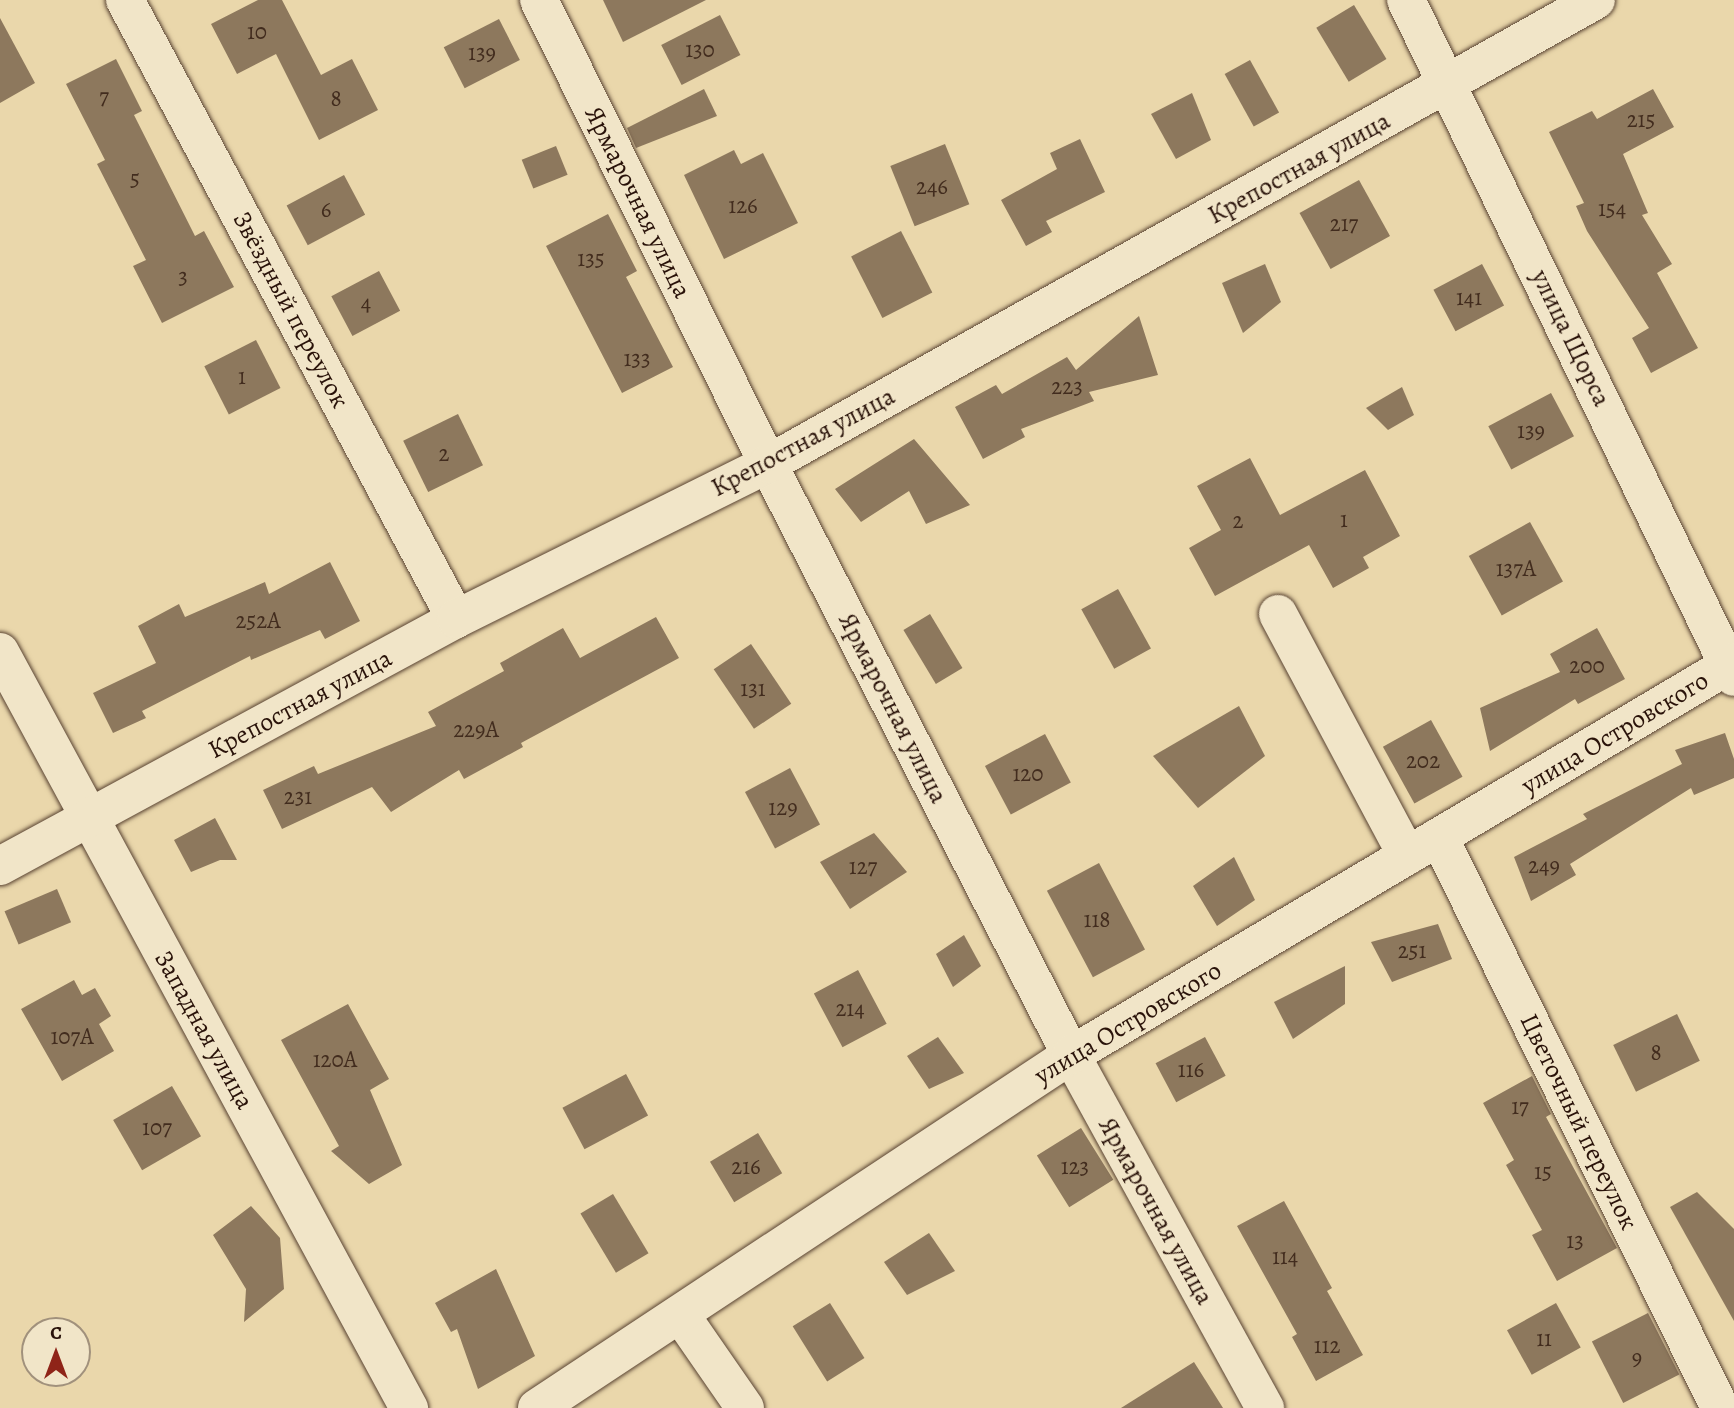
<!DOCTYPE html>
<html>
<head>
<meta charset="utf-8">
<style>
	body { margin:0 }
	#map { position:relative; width:1734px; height:1408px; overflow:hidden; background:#ead7ab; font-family:Alegreya,serif }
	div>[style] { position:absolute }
	.building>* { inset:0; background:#8d785d; transform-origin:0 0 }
	.roads { filter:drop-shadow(0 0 2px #594332) drop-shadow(0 0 2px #594332) }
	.street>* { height:38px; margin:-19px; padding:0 19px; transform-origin:19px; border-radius:19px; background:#f1e5c8 }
	.secondary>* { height:38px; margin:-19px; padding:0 19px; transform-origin:19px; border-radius:19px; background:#f1e5c8 }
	span { translate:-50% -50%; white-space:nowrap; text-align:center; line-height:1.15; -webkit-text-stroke:5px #f1e5c8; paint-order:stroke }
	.number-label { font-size:23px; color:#422c1e }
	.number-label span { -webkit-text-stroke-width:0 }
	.street-label { font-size:26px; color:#291209 }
	.north { position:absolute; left:21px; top:1317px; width:70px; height:70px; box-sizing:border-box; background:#f1e5c8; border:2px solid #a1917c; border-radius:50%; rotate:0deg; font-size:19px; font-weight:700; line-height:28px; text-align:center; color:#291209 }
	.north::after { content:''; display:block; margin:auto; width:24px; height:32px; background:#8f2418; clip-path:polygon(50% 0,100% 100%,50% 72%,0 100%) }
</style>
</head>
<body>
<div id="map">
	<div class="building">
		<i style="clip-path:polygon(258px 0,282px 0,321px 75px,352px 59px,378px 110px,319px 140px,276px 54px,237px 74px,211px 24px)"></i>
		<i style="clip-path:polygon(603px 0,706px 0,623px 42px)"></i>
		<i style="left:1354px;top:5px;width:63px;height:44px;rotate:59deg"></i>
		<i style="left:720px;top:15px;width:45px;height:66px;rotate:63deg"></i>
		<i style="clip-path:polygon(0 18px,35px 83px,0 103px)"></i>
		<i style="left:499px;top:19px;width:46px;height:62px;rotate:63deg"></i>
		<i style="clip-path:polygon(116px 59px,142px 111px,134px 115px,195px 236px,204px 231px,234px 287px,162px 323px,133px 266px,146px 260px,97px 164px,105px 160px,66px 84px)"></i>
		<i style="left:1250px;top:60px;width:60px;height:29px;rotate:61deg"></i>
		<i style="clip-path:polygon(704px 89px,717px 116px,636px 148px,627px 128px)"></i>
		<i style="clip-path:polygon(1653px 89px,1674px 127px,1623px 154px,1648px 213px,1642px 215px,1672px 264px,1657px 273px,1698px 348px,1651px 373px,1632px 338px,1649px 328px,1587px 231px,1576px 206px,1584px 203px,1549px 132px,1592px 111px,1597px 119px)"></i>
		<i style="clip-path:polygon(1192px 93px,1211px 140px,1176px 159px,1151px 114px)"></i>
		<i style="clip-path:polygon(1080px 139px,1105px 192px,1046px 221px,1052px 232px,1026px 246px,1001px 200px,1057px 169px,1050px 153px)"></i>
		<i style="left:945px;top:144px;width:65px;height:59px;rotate:68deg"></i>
		<i style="left:556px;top:146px;width:31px;height:37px;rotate:68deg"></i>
		<i style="clip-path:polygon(734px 150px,741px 164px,763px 153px,798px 223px,724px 259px,684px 175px)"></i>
		<i style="left:344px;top:175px;width:45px;height:65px;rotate:62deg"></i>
		<i style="left:1359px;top:180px;width:64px;height:68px;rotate:61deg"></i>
		<i style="clip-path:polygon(608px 214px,637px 271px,626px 277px,673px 367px,622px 393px,546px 246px)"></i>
		<i style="left:901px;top:231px;width:69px;height:56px;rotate:63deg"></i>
		<i style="clip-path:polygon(1265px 264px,1281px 302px,1243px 333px,1222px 283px)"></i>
		<i style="left:1482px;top:264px;width:47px;height:55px;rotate:62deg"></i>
		<i style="left:379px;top:271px;width:45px;height:54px;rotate:62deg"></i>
		<i style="clip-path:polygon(1139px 316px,1158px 375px,1089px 392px,1094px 401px,1021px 429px,1025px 437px,983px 459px,955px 407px,996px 385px,1002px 394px,1067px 357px,1076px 370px)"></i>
		<i style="left:256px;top:340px;width:54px;height:58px;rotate:63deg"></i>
		<i style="clip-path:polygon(1402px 387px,1414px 415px,1388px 430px,1366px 408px)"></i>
		<i style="left:1551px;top:393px;width:49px;height:71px;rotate:62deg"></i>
		<i style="left:458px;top:414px;width:57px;height:61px;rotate:64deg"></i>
		<i style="clip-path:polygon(914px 439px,970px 505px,926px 524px,909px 491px,861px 522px,835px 489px)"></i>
		<i style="clip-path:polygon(1250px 458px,1280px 515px,1365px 470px,1400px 536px,1363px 557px,1369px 568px,1333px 588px,1309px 545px,1215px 596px,1189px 548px,1221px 530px,1197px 486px)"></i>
		<i style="left:1530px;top:522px;width:68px;height:70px;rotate:61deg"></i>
		<i style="clip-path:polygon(330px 562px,360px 621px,325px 639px,320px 630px,251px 660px,250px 656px,142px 711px,146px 718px,113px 733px,93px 693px,156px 663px,138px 626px,179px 604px,185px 617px,265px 582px,269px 594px)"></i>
		<i style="left:1118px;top:589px;width:68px;height:42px;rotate:61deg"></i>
		<i style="left:930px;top:614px;width:63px;height:31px;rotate:59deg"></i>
		<i style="clip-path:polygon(656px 617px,679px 658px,521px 743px,523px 747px,464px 779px,459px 770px,391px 812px,372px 787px,282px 829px,263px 790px,314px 766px,318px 774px,436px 726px,428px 712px,504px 671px,500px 663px,563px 628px,580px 658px)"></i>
		<i style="clip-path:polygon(1597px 628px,1625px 679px,1578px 704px,1575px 699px,1490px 751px,1480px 708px,1560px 672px,1550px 654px)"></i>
		<i style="left:751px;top:644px;width:72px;height:45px;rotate:56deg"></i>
		<i style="clip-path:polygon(1239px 706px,1265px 756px,1198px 808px,1153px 756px)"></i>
		<i style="left:1431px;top:720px;width:65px;height:55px;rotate:61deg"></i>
		<i style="clip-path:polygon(1725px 733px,1734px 759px,1734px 778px,1694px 795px,1691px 788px,1570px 864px,1576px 875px,1531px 901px,1514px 857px,1587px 819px,1583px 814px,1682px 764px,1675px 750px)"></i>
		<i style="left:1045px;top:734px;width:55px;height:68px;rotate:62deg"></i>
		<i style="left:790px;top:768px;width:64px;height:51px;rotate:62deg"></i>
		<i style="clip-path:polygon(215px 818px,237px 860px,220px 860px,191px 872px,174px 840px)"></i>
		<i style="clip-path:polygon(874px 833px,907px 872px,850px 909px,820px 862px)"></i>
		<i style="clip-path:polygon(1234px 857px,1255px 900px,1217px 926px,1193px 886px)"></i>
		<i style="left:1099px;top:863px;width:98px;height:59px;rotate:62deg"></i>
		<i style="left:57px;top:889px;width:36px;height:57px;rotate:67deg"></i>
		<i style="clip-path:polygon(1438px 924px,1452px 959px,1392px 982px,1371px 942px)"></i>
		<i style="clip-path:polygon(964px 935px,981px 966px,953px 987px,936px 954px)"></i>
		<i style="clip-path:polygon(1345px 966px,1345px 1004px,1293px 1039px,1274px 1002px)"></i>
		<i style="left:858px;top:970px;width:61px;height:50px;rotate:62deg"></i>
		<i style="clip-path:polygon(74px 980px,82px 995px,95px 988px,111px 1016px,99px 1024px,114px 1051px,62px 1081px,21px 1009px)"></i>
		<i style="clip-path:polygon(348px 1004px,389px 1079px,370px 1090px,402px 1165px,369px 1184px,331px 1151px,339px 1146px,281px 1040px)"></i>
		<i style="left:1677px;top:1014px;width:52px;height:71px;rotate:64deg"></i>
		<i style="clip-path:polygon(938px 1037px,964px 1073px,929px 1089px,907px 1056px)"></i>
		<i style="left:1205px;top:1037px;width:44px;height:56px;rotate:62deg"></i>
		<i style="left:626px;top:1074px;width:47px;height:72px;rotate:62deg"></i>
		<i style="clip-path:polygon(1532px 1076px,1551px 1114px,1546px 1117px,1617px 1248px,1557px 1281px,1532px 1235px,1542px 1230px,1506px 1165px,1514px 1160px,1483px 1103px)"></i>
		<i style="left:172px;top:1086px;width:58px;height:68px;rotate:60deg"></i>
		<i style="left:1081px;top:1128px;width:61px;height:52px;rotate:58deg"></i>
		<i style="left:758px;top:1133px;width:47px;height:56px;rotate:59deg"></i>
		<i style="clip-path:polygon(1697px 1192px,1734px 1229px,1734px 1321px,1670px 1207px)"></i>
		<i style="left:613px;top:1194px;width:69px;height:38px;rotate:59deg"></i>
		<i style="clip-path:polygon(1284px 1201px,1332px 1288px,1327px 1291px,1363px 1355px,1316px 1381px,1292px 1337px,1297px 1334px,1237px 1226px)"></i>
		<i style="clip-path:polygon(251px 1206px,280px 1238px,284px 1289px,244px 1322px,246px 1289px,213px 1235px)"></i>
		<i style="clip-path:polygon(929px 1233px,955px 1271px,907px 1295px,884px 1262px)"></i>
		<i style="clip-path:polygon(496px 1269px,535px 1356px,478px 1389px,457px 1329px,451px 1332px,435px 1303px)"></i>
		<i style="left:830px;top:1303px;width:65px;height:44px;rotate:58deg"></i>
		<i style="left:1556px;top:1303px;width:51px;height:56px;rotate:61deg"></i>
		<i style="left:1648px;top:1313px;width:69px;height:63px;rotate:63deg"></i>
		<i style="clip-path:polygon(1194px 1362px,1223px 1408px,1121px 1408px)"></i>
	</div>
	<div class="roads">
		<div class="street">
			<i style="left:125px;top:0;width:702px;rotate:61.87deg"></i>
			<i style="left:539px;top:0;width:517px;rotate:63.73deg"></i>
			<i style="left:768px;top:464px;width:664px;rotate:62.86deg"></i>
			<i style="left:1071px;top:1055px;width:403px;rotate:61.2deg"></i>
			<i style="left:1406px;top:0;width:752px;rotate:64.15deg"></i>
			<i style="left:1278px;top:614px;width:274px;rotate:61.9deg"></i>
			<i style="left:0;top:652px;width:860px;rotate:61.59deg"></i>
			<i style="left:1439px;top:837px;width:636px;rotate:63.8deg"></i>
			<i style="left:0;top:866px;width:519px;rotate:-28.44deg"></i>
			<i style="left:456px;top:619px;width:348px;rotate:-26.4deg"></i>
			<i style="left:768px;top:464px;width:949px;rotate:-29.27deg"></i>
			<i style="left:680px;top:1314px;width:114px;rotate:55.3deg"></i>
		</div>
		<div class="secondary">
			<i style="left:537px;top:1408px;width:640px;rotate:-33.47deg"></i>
			<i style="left:1071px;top:1055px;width:771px;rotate:-30.66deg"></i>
		</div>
	</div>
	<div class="number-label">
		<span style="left:257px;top:32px">10</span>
		<span style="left:700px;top:50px">130</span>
		<span style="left:482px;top:53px">139</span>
		<span style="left:104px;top:97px">7</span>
		<span style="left:336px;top:99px">8</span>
		<span style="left:1641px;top:120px">215</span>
		<span style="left:135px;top:179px">5</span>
		<span style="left:932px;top:187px">246</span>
		<span style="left:743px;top:206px">126</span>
		<span style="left:1612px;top:209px">154</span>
		<span style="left:326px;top:210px">6</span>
		<span style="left:1344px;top:224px">217</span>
		<span style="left:591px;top:259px">135</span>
		<span style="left:183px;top:277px">3</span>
		<span style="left:1469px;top:298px">141</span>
		<span style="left:366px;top:303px">4</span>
		<span style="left:637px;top:359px">133</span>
		<span style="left:242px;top:377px">1</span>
		<span style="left:1067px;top:387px">223</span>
		<span style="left:1531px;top:431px">139</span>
		<span style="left:444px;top:454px">2</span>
		<span style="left:1344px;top:520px">1</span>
		<span style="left:1238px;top:521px">2</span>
		<span style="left:1516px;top:569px">137А</span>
		<span style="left:258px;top:621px">252А</span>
		<span style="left:1587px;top:666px">200</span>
		<span style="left:753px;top:689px">131</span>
		<span style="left:476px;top:730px">229А</span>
		<span style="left:1423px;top:761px">202</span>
		<span style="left:1028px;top:774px">120</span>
		<span style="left:298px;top:797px">231</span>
		<span style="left:783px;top:808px">129</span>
		<span style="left:1544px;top:866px">249</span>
		<span style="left:863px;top:867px">127</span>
		<span style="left:1097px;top:920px">118</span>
		<span style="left:1412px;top:951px">251</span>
		<span style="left:850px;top:1009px">214</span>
		<span style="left:72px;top:1037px">107А</span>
		<span style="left:1656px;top:1053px">8</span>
		<span style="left:335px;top:1060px">120А</span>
		<span style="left:1191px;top:1070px">116</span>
		<span style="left:1520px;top:1107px">17</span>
		<span style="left:157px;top:1128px">107</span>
		<span style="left:746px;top:1167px">216</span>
		<span style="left:1075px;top:1167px">123</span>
		<span style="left:1543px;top:1172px">15</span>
		<span style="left:1575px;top:1241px">13</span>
		<span style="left:1285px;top:1257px">114</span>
		<span style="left:1544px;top:1339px">11</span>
		<span style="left:1327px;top:1346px">112</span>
		<span style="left:1637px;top:1358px">9</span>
	</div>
	<div class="street-label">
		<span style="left:1299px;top:168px;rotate:-29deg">Крепостная улица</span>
		<span style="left:638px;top:202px;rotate:64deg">Ярмарочная улица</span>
		<span style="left:291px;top:310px;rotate:62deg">Звёздный переулок</span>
		<span style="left:1571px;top:338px;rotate:64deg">улица Щорса</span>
		<span style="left:803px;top:442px;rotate:-28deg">Крепостная улица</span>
		<span style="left:300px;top:704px;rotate:-28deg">Крепостная улица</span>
		<span style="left:893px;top:708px;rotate:63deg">Ярмарочная улица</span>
		<span style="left:1615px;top:733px;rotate:-31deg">улица Островского</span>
		<span style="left:1128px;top:1023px;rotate:-31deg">улица Островского</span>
		<span style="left:204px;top:1030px;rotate:61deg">Западная улица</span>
		<span style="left:1579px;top:1122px;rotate:64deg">Цветочный переулок</span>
		<span style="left:1156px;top:1211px;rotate:61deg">Ярмарочная улица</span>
	</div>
	<div class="north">С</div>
</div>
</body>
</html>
